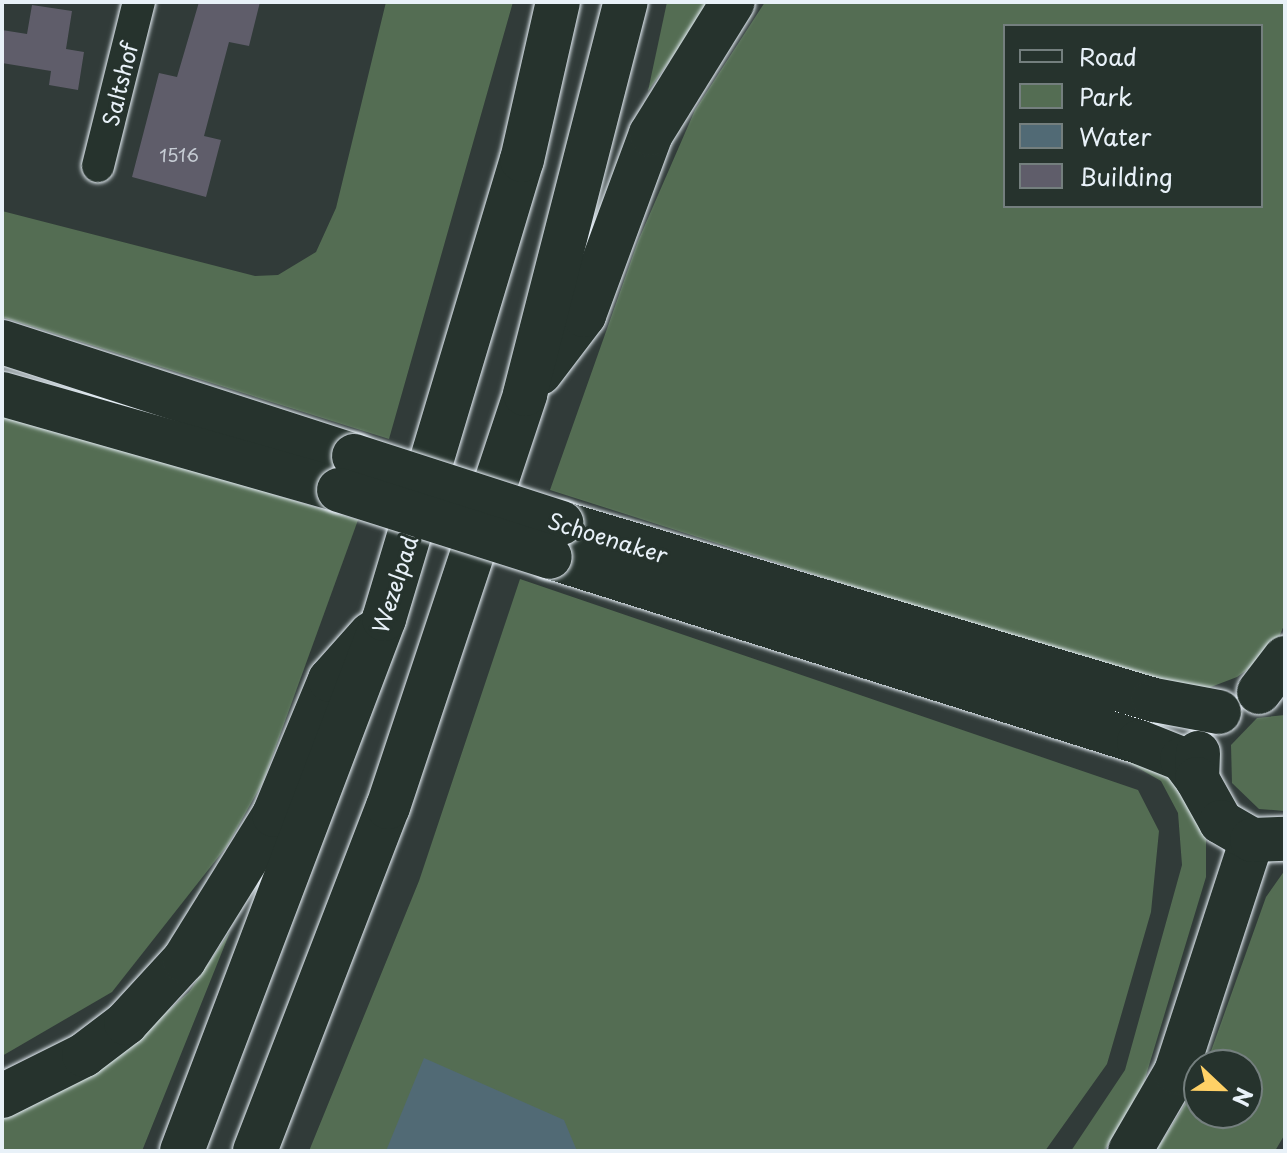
<!DOCTYPE html>
<html>
<head>
<meta charset="utf-8">
<style>
	body { margin:0 }
	#map { position:relative; width:1287px; height:1153px; overflow:hidden; background:#313b39; font-family:"Playpen Sans",sans-serif }
	div>[style] { position:absolute }
	.green>* { inset:0; background:#546d53 }
	.water>* { inset:0; background:#516a75 }
	.building>* { inset:0; background:#5f5d6a }
	.roads { filter:drop-shadow(0 0 2px #e8f1f8) drop-shadow(0 0 2px #e8f1f8) }
	.street>* { height:32px; margin:-16px; padding:0 16px; transform-origin:16px; border-radius:16px; background:#26332d }
	.secondary>* { height:44px; margin:-22px; padding:0 22px; transform-origin:22px; border-radius:22px; background:#26332d }
	.primary>* { height:44px; margin:-22px; padding:0 22px; transform-origin:22px; border-radius:22px; background:#26332d }
	.highway>* { height:44px; margin:-22px; padding:0 22px; transform-origin:22px; border-radius:22px; background:#26332d }
	.bridges { filter:drop-shadow(0 0 2px #e8f1f8) drop-shadow(0 0 2px #e8f1f8) }
	.primary-bridge>* { height:44px; margin:-22px; padding:0 22px; transform-origin:22px; border-radius:22px; background:#26332d }
	span { translate:-50% -50%; white-space:nowrap; text-align:center; line-height:1.15; -webkit-text-stroke:6px #26332d; paint-order:stroke }
	.number-label { font-size:18px; color:#c6ccd4 }
	.number-label span { -webkit-text-stroke-width:0 }
	.street-label { font-size:22px; color:#e8f1f8 }
	.frame { position:absolute; inset:0; border:4px solid #e8f1f8; pointer-events:none }
	.legend { position:absolute; left:1003px; top:24px; width:260px; height:184px; box-sizing:border-box; background:#26332d; border:2px solid #747f7e; margin:0; padding:10px 14px; list-style:none; font-size:24px; color:#e8f1f8 }
	.legend li { display:flex; align-items:center; gap:16px; height:40px }
	.legend b { width:40px; border:2px solid #747f7e }
	.north { position:absolute; left:1183px; top:1049px; width:80px; height:80px; box-sizing:border-box; background:#26332d; border:2px solid #747f7e; border-radius:50%; rotate:112deg; font-size:22px; font-weight:700; line-height:32px; text-align:center; color:#e8f1f8 }
	.north::after { content:''; display:block; margin:auto; width:28px; height:36px; background:#ffd166; clip-path:polygon(50% 0,100% 100%,50% 72%,0 100%) }
</style>
</head>
<body>
<div id="map">
	<div class="green">
		<i style="clip-path:polygon(386px 2px,513px 2px,389px 439px,2px 317px,2px 211px,255px 276px,278px 275px,316px 252px,336px 208px)"></i>
		<i style="clip-path:polygon(667px 2px,712px 2px,648px 91px)"></i>
		<i style="clip-path:polygon(evenodd,765px 2px,1285px 2px,1285px 623px,1273px 651px,1237px 677px,1203px 690px,1007px 648px,876px 594px,550px 490px,638px 241px,695px 110px,765px 2px,1005px 26px,1261px 26px,1261px 206px,1005px 206px,1005px 26px)"></i>
		<i style="clip-path:polygon(2px 412px,358px 520px,263px 782px,227px 846px,112px 992px,2px 1056px)"></i>
		<i style="clip-path:polygon(520px 579px,1138px 790px,1159px 831px,1151px 912px,1107px 1064px,1045px 1151px,309px 1151px,419px 881px)"></i>
		<i style="clip-path:polygon(1285px 715px,1285px 811px,1259px 809px,1232px 783px,1231px 745px,1257px 718px)"></i>
		<i style="clip-path:polygon(1126px 761px,1164px 765px,1206px 840px,1206px 877px,1141px 1092px,1104px 1151px,1071px 1151px,1125px 1070px,1182px 865px,1178px 813px,1161px 781px)"></i>
		<i style="clip-path:polygon(1285px 870px,1285px 1134px,1275px 1151px,1156px 1151px,1199px 1082px,1199px 1113px,1247px 1113px,1247px 1065px,1206px 1065px,1266px 897px)"></i>
		<i style="clip-path:polygon(230px 932px,142px 1151px,2px 1151px,2px 1115px,112px 1060px,189px 992px)"></i>
	</div>
	<div class="water">
		<i style="clip-path:polygon(424px 1058px,564px 1120px,577px 1151px,386px 1151px)"></i>
	</div>
	<div class="building">
		<i style="clip-path:polygon(199px 2px,260px 2px,249px 46px,229px 42px,204px 136px,221px 140px,206px 197px,132px 177px,159px 73px,177px 77px)"></i>
		<i style="clip-path:polygon(32px 5px,72px 11px,66px 49px,84px 52px,78px 90px,49px 85px,51px 71px,2px 63px,2px 30px,27px 34px)"></i>
	</div>
	<div class="roads">
		<div class="street">
			<i style="left:98px;top:166px;width:169px;rotate:-76deg"></i>
		</div>
		<div class="secondary">
			<i style="left:1130px;top:1151px;width:91px;rotate:-59.8deg"></i>
			<i style="left:1176px;top:1072px;width:244px;rotate:-71.9deg"></i>
		</div>
		<div class="primary">
			<i style="left:2px;top:342px;width:370px;rotate:17.9deg"></i>
			<i style="left:2px;top:394px;width:350px;rotate:15.9deg"></i>
			<i style="left:561px;top:523px;width:619px;rotate:16.62deg"></i>
			<i style="left:1154px;top:700px;width:66px;rotate:10.5deg"></i>
			<i style="left:550px;top:557px;width:617px;rotate:17.44deg"></i>
			<i style="left:1139px;top:742px;width:46px;rotate:21.6deg"></i>
			<i style="left:1182px;top:759px;width:25px;rotate:53deg"></i>
			<i style="left:1198px;top:753px;width:26px;rotate:92deg"></i>
			<i style="left:1197px;top:779px;width:49px;rotate:60.8deg"></i>
			<i style="left:1221px;top:822px;width:36px;rotate:30deg"></i>
			<i style="left:1252px;top:840px;width:33px;rotate:-2deg"></i>
		</div>
		<div class="highway">
			<i style="left:540px;top:373px;width:73px;rotate:-52.8deg"></i>
			<i style="left:584px;top:315px;width:193px;rotate:-69.7deg"></i>
			<i style="left:651px;top:134px;width:155px;rotate:-58.2deg"></i>
			<i style="left:1259px;top:692px;width:43px;rotate:-52.6deg"></i>
			<i style="left:2px;top:1096px;width:92px;rotate:-26.6deg"></i>
			<i style="left:84px;top:1055px;width:53px;rotate:-37.3deg"></i>
			<i style="left:126px;top:1023px;width:86px;rotate:-47.4deg"></i>
			<i style="left:184px;top:960px;width:171px;rotate:-58.2deg"></i>
			<i style="left:274px;top:815px;width:146px;rotate:-67.5deg"></i>
			<i style="left:330px;top:680px;width:62px;rotate:-48.3deg"></i>
			<i style="left:182px;top:1151px;width:569px;rotate:-69.21deg"></i>
			<i style="left:384px;top:619px;width:479px;rotate:-73.3deg"></i>
			<i style="left:522px;top:160px;width:162px;rotate:-77.2deg"></i>
			<i style="left:255px;top:1151px;width:369px;rotate:-68.9deg"></i>
			<i style="left:388px;top:807px;width:435px;rotate:-71.6deg"></i>
			<i style="left:525px;top:394px;width:405px;rotate:-75.6deg"></i>
		</div>
	</div>
	<div class="bridges">
		<div class="primary-bridge">
			<i style="left:354px;top:456px;width:218px;rotate:17.9deg"></i>
			<i style="left:339px;top:490px;width:221px;rotate:17.6deg"></i>
		</div>
	</div>
	<div class="number-label">
		<span style="left:179px;top:155px">1516</span>
	</div>
	<div class="street-label">
		<span style="left:119px;top:84px;rotate:-76deg">Saltshof</span>
		<span style="left:608px;top:537px;rotate:17deg">Schoenaker</span>
		<span style="left:394px;top:584px;rotate:-72deg">Wezelpad</span>
	</div>
	<div class="frame"></div>
	<ul class="legend">
	<li><b style="height:10px;background:#26332d"></b>Road</li>
	<li><b style="height:22px;background:#546d53"></b>Park</li>
	<li><b style="height:22px;background:#516a75"></b>Water</li>
	<li><b style="height:22px;background:#5f5d6a"></b>Building</li>
	</ul>
	<div class="north">N</div>
</div>
</body>
</html>
